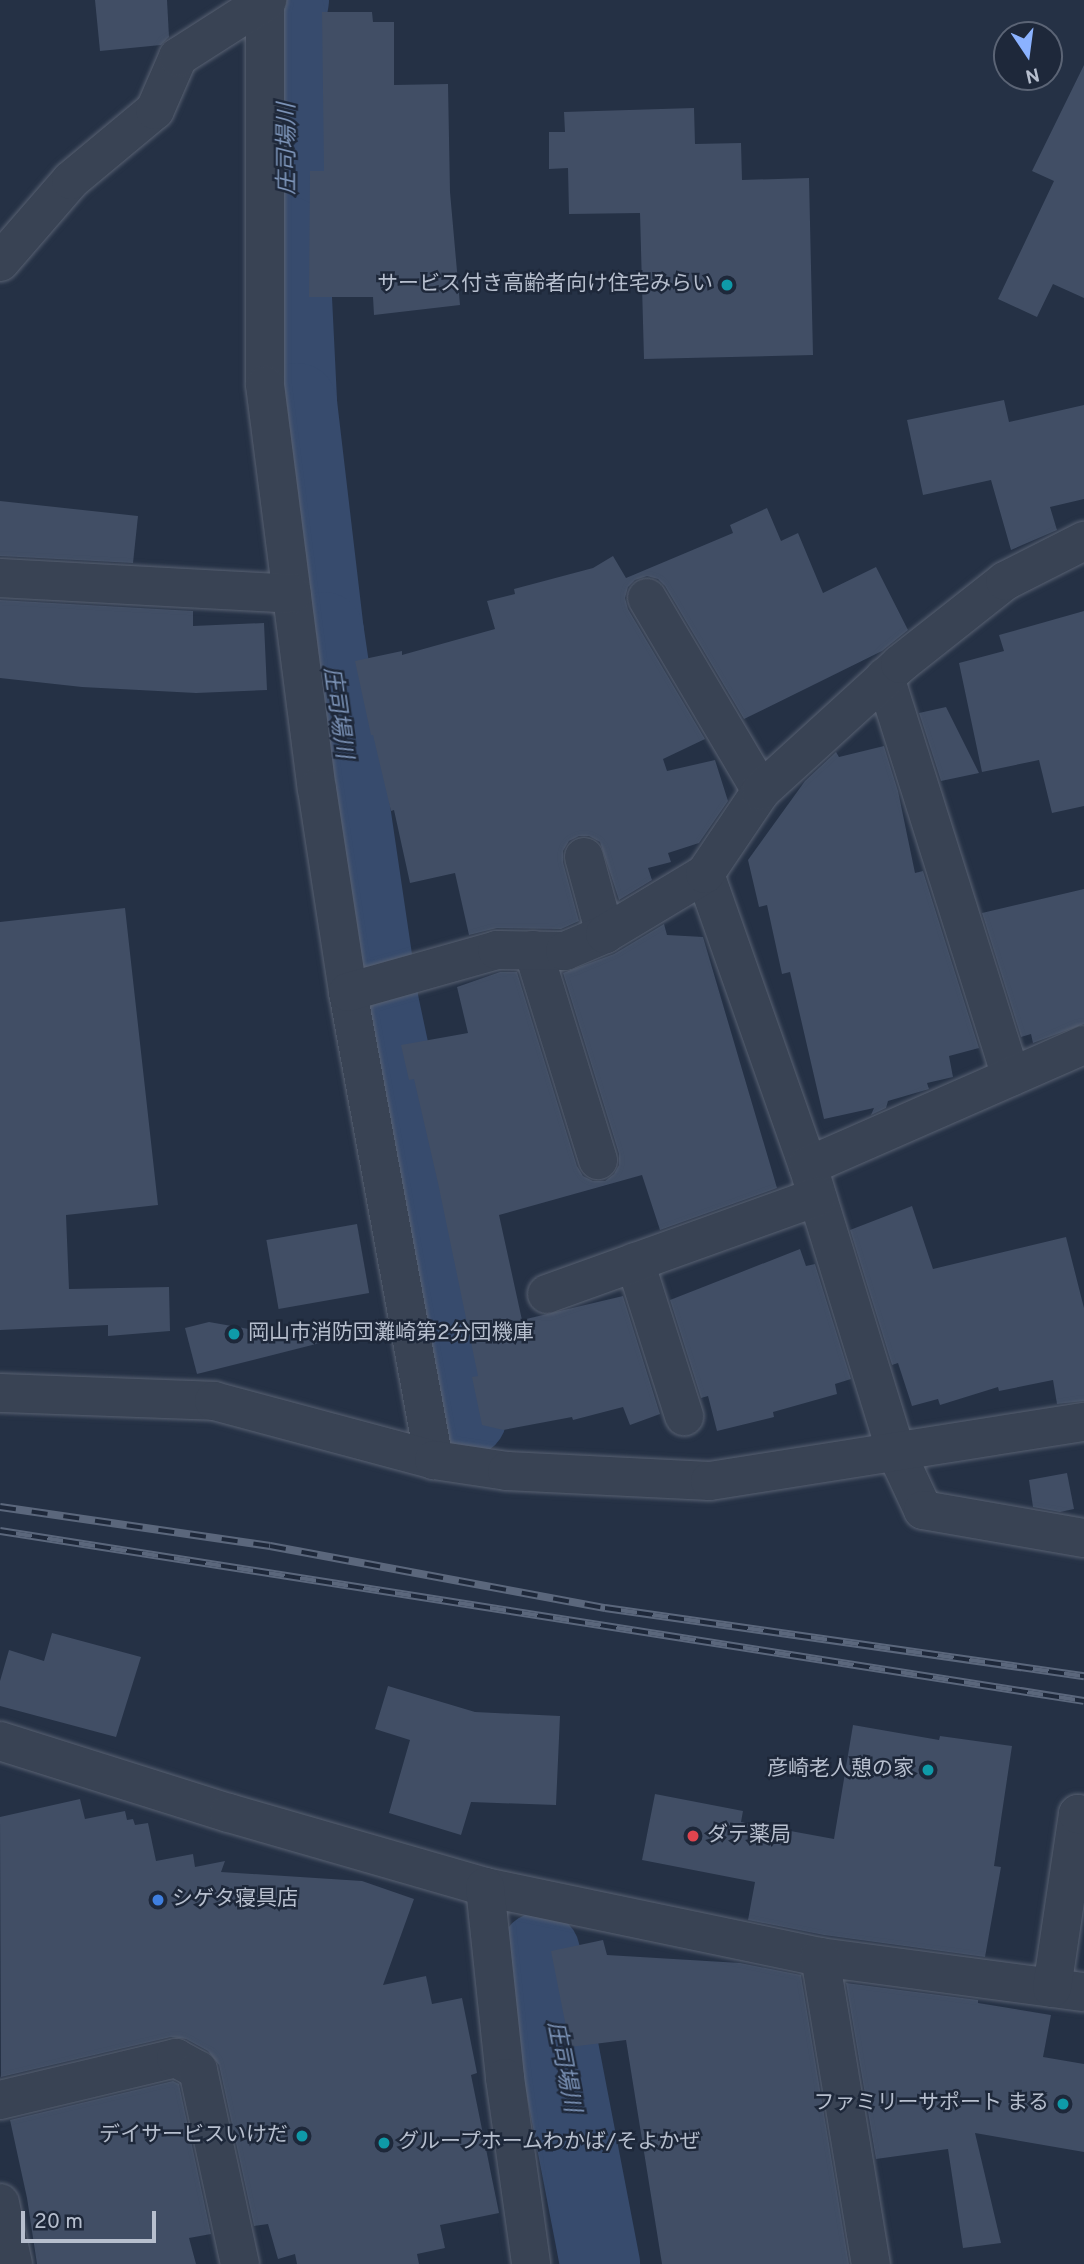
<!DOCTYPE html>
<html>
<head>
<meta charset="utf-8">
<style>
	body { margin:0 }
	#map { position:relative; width:1084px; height:2264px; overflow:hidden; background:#253145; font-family:Overpass,"Noto Sans JP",sans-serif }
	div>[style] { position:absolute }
	.river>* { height:80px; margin:-40px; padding:0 40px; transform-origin:40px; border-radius:40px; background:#374b6d }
	.building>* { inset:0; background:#414e65; transform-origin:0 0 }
	.roads { filter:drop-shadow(0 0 2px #586172) drop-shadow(0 0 2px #586172) }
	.minor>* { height:38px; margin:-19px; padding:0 19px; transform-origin:19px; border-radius:19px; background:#394354 }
	.rail>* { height:8px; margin-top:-4px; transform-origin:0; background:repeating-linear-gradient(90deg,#1e283a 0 16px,#5b677c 0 32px); box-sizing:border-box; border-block:2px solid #5b677c }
	.dots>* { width:19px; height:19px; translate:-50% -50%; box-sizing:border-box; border:4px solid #1e283a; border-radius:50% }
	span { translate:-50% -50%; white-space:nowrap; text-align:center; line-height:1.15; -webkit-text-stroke:5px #1e283a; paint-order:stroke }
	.poi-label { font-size:21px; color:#b7bfce }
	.right { translate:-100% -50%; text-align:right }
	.left { translate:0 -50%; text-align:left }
	.water-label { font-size:23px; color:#7c93b7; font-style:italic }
	.north { position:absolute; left:993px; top:21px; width:70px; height:70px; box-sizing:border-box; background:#1e283a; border:2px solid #5b6475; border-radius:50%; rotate:167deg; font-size:19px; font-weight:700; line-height:28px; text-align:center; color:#b7bfce }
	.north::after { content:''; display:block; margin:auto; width:24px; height:32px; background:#8bb2ff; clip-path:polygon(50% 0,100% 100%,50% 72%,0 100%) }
	.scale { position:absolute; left:21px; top:2211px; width:135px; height:32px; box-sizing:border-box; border:4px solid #b7bfce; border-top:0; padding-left:9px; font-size:21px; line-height:24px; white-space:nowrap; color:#b7bfce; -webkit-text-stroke:5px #1e283a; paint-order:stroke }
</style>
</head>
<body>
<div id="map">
	<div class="river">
		<i style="left:289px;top:0;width:17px;rotate:100deg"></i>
		<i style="left:286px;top:17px;width:220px;rotate:89.2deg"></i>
		<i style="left:289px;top:237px;width:166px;rotate:87.2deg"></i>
		<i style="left:297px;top:403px;width:231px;rotate:83.3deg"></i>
		<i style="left:324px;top:632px;width:371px;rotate:81.6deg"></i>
		<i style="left:378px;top:999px;width:427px;rotate:78deg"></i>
		<i style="left:540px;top:1952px;width:318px;rotate:79.1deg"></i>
	</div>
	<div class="building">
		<i style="clip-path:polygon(95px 0,167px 0,169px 37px,161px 45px,100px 51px)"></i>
		<i style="clip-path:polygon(322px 12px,372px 12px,373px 22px,394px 22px,394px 85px,448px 84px,450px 192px,460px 305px,374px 315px,373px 297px,309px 297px,310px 171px,324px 171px)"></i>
		<i style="clip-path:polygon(1084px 65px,1084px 298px,1053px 284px,1037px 317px,998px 299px,1054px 181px,1032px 171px)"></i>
		<i style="clip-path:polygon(694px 108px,695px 144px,741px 143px,742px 180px,809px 178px,813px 355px,644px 359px,640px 213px,569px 214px,568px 168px,549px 169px,549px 132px,565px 132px,564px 112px)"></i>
		<i style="clip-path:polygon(1004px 400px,1009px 422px,1084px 405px,1084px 499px,1050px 507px,1057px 530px,1011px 550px,991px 480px,923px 495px,907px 420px)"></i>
		<i style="clip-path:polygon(0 501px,138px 516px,133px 563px,0 556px)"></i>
		<i style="clip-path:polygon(767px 508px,781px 541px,798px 533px,823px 593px,876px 567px,908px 630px,882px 651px,744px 719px,665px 586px,658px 579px,647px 576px,635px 580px,628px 587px,625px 598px,628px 609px,705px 739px,663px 759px,667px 771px,715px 760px,728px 801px,699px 843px,668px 853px,671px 862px,648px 868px,652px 880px,619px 900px,600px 842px,589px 836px,579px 836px,569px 841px,563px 851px,563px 862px,579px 921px,561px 929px,497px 928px,469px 935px,455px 873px,410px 883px,394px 810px,391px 811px,373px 735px,371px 735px,355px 661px,402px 651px,402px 655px,495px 629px,487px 601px,515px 594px,514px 589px,593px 568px,613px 556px,626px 578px,733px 533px,730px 525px)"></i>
		<i style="clip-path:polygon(0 600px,193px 611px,193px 626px,264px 623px,267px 690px,196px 693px,82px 687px,0 678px)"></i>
		<i style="clip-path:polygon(1084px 611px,1084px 806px,1052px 813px,1039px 760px,982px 772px,959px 663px,1004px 651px,999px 635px)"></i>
		<i style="clip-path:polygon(946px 707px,979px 773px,941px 781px,919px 713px)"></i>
		<i style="clip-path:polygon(884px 746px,898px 791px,915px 873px,923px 871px,979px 1048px,949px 1056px,953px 1077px,927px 1083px,929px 1089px,888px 1101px,886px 1108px,871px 1115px,874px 1108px,824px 1119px,790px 972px,782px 974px,767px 905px,759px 907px,748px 860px,805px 781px,836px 752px,839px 757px)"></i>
		<i style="clip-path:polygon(1084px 889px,1084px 1024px,1033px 1043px,1031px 1034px,1021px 1037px,982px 913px)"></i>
		<i style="clip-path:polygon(125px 908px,158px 1205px,66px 1215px,69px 1289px,169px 1287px,170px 1331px,108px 1336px,108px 1325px,0 1330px,0 922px)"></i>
		<i style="clip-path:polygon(664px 924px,667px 935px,703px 937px,777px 1188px,660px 1230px,642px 1175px,499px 1215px,522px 1320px,623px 1296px,660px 1414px,630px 1425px,623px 1407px,573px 1420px,572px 1417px,503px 1430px,482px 1425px,472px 1377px,478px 1376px,438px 1183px,414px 1079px,409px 1080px,401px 1045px,468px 1033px,457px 987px,500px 972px,517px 972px,577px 1166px,583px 1176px,593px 1181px,605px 1181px,614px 1174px,619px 1165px,619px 1154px,563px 973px,614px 954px)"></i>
		<i style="clip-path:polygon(912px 1206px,933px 1269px,1066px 1237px,1084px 1308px,1084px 1401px,1057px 1404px,1053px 1380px,999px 1391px,998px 1387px,940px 1405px,938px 1399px,912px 1406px,898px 1363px,892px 1365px,850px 1230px)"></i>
		<i style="left:357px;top:1224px;width:70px;height:92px;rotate:80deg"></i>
		<i style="clip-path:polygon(800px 1249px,806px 1266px,815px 1264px,851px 1379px,835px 1384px,837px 1394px,773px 1412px,774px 1417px,717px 1431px,708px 1396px,701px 1398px,670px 1300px)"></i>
		<i style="clip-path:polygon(209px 1322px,324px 1342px,197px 1374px,185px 1328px)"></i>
		<i style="clip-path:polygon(1067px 1473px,1074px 1509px,1060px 1512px,1033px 1507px,1029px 1480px)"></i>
		<i style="clip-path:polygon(52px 1633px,141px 1657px,116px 1737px,0 1706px,0 1681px,9px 1650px,44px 1661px)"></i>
		<i style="clip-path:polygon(388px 1686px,475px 1712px,560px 1716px,556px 1805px,471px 1802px,461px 1835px,389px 1813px,410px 1740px,375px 1729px)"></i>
		<i style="clip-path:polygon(853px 1725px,939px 1740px,940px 1736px,1012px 1746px,994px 1866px,1001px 1867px,985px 1957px,824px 1935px,748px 1920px,755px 1882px,642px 1860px,655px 1794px,743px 1811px,741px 1822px,834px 1839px)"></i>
		<i style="clip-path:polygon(80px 1799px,85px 1819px,125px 1811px,127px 1820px,133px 1819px,135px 1825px,148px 1823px,156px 1861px,193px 1854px,195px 1867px,225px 1861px,221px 1872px,362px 1881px,414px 1899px,383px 1985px,426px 1976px,432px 2004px,462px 1998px,477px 2073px,471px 2075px,499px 2213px,440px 2225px,445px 2248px,417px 2254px,419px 2264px,297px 2264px,295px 2254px,278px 2259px,268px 2224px,254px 2226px,219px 2065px,208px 2051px,186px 2039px,171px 2037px,1px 2077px,0 1817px)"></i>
		<i style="clip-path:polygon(603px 1940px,607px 1955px,740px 1963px,801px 1975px,849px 2264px,662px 2264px,626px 2040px,570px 2047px,551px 1951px)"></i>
		<i style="clip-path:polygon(846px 1983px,978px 2000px,978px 2003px,1051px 2015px,1043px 2057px,1084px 2064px,1084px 2152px,975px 2133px,1001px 2243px,963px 2248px,948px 2149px,876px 2159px)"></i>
		<i style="clip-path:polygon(173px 2081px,179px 2084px,211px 2234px,189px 2238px,196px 2264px,37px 2264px,27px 2198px,10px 2120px)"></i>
	</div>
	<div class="roads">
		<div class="minor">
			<i style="left:265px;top:0;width:385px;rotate:90deg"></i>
			<i style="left:265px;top:385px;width:407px;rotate:82.7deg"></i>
			<i style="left:317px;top:789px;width:205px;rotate:81.3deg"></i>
			<i style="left:348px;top:992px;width:476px;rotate:79.6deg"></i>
			<i style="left:0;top:262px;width:108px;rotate:-49.1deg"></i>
			<i style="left:71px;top:180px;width:109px;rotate:-39.8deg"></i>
			<i style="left:155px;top:110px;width:58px;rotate:-66.5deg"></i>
			<i style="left:178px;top:57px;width:106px;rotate:-32.6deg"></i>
			<i style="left:0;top:578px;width:292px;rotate:3.1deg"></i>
			<i style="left:647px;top:598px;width:224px;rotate:59.4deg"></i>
			<i style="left:885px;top:677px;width:419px;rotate:72.5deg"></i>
			<i style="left:584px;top:857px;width:80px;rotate:74.7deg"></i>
			<i style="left:705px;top:874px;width:310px;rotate:70.6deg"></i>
			<i style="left:808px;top:1166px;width:299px;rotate:72.9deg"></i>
			<i style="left:896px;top:1452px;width:64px;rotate:65deg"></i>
			<i style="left:923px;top:1510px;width:163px;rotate:9.9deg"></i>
			<i style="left:533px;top:950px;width:220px;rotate:72.8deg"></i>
			<i style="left:348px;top:992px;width:155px;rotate:-15.7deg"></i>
			<i style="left:497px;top:950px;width:68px;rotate:0.8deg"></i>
			<i style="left:565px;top:951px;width:43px;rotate:-23deg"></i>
			<i style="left:605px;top:934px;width:117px;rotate:-31deg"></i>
			<i style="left:705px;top:874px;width:100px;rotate:-56deg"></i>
			<i style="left:761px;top:791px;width:188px;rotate:-42.4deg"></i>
			<i style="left:900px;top:664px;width:134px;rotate:-38.3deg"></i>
			<i style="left:1005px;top:581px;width:89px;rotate:-26.9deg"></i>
			<i style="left:808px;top:1166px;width:301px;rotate:-23.7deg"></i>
			<i style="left:635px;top:1262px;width:162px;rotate:72.3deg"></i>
			<i style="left:547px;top:1294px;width:287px;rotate:-19.8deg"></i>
			<i style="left:0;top:1393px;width:214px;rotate:2.1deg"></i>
			<i style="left:214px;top:1401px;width:228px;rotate:15deg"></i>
			<i style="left:434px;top:1460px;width:74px;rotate:8.6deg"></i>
			<i style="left:507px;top:1471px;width:203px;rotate:2.8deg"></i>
			<i style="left:710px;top:1481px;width:379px;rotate:-9deg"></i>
			<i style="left:0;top:1741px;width:240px;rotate:17.5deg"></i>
			<i style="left:229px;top:1813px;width:266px;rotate:16.1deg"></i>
			<i style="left:485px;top:1887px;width:342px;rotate:11.8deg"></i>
			<i style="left:820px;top:1957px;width:266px;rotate:7.6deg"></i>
			<i style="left:485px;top:1887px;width:192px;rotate:84deg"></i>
			<i style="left:505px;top:2078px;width:188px;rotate:82deg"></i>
			<i style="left:820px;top:1957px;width:311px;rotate:80.6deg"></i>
			<i style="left:1052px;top:1988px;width:176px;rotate:-81.5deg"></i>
			<i style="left:1078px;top:1814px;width:6px;rotate:9deg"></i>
			<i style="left:0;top:2100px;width:181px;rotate:-13.4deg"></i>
			<i style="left:176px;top:2058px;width:25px;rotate:29deg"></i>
			<i style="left:198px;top:2070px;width:198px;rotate:77.8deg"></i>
			<i style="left:0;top:2203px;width:62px;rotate:78deg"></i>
		</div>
	</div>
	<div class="rail">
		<i style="left:0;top:1507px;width:273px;rotate:8.2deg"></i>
		<i style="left:270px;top:1546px;width:341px;rotate:10.5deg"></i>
		<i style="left:605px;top:1608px;width:484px;rotate:8.1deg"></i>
		<i style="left:0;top:1531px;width:1097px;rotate:8.91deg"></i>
	</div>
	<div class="dots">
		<i style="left:727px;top:285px;background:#0f9aa8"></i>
		<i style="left:234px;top:1334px;background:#0f9aa8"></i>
		<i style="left:928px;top:1770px;background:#0f9aa8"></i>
		<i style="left:693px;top:1836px;background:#e0444e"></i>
		<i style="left:158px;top:1900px;background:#3f7fe0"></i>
		<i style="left:1063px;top:2104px;background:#0f9aa8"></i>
		<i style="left:302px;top:2136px;background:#0f9aa8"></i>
		<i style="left:384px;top:2143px;background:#0f9aa8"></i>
	</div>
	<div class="poi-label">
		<span class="right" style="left:713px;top:285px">サービス付き高齢者向け住宅みらい</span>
		<span class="left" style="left:248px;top:1334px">岡山市消防団灘崎第2分団機庫</span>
		<span class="right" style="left:914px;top:1770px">彦崎老人憩の家</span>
		<span class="left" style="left:707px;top:1836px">ダテ薬局</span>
		<span class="left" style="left:172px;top:1900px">シゲタ寝具店</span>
		<span class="right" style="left:1049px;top:2104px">ファミリーサポート まる</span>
		<span class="right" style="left:288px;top:2136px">デイサービスいけだ</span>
		<span class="left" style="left:398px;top:2143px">グループホームわかば/そよかぜ</span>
	</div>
	<div class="water-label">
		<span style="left:289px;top:149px;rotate:-90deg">庄司場川</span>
		<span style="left:336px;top:713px;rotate:82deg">庄司場川</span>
		<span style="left:562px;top:2067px;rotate:79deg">庄司場川</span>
	</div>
	<div class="north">N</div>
	<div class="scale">20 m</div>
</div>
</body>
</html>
